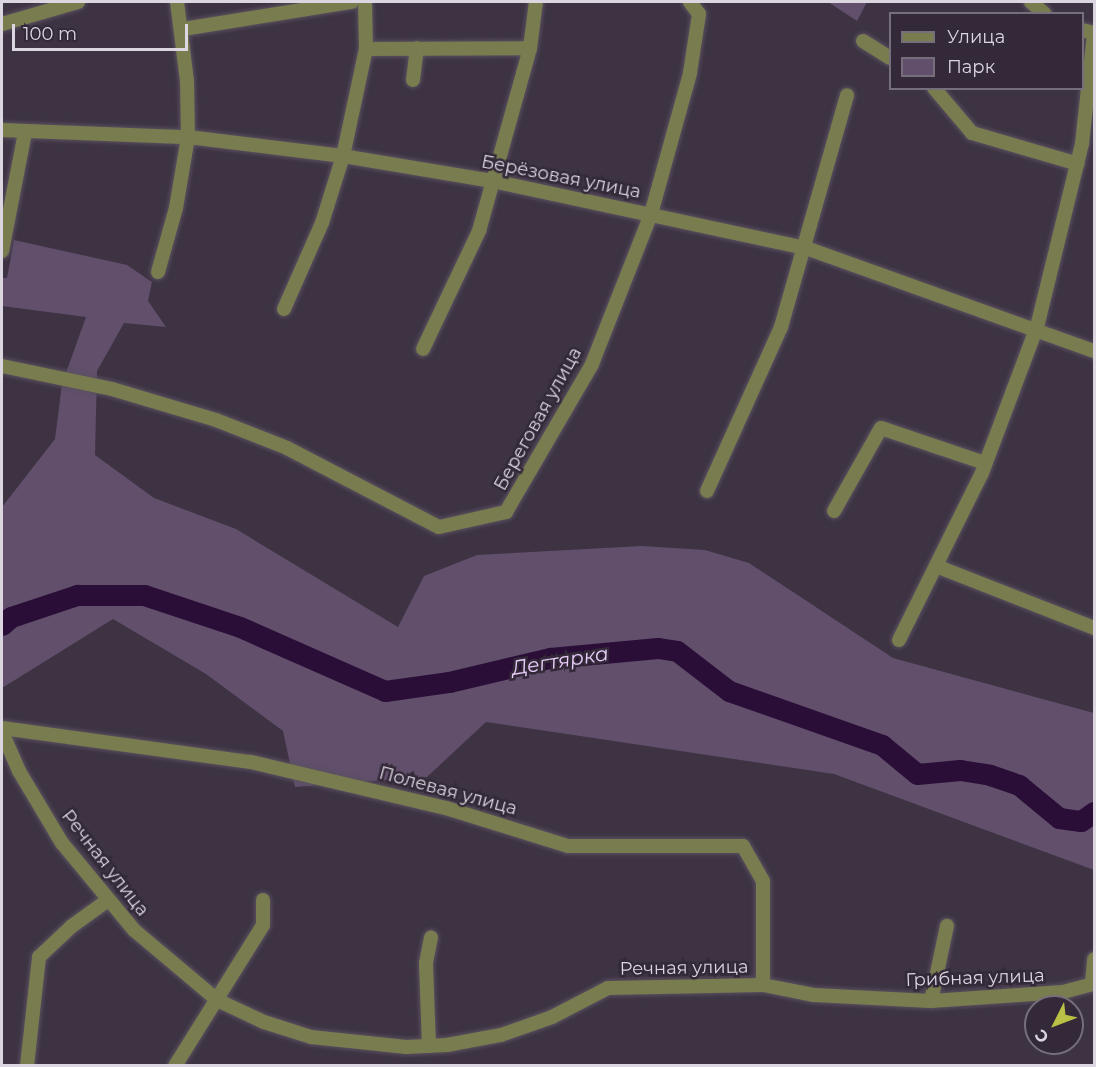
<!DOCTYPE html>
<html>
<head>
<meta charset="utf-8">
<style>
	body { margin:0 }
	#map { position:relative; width:1096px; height:1067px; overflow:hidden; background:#3d3343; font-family:Montserrat,sans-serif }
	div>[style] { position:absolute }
	.green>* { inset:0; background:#614f6c }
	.river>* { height:21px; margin:-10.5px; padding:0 10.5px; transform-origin:10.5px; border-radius:10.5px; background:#2a0e38 }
	.roads { filter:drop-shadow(0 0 2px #5a505f) drop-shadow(0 0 2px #5a505f) }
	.minor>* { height:14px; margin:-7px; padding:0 7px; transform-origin:7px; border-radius:7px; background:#787c4f }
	span { translate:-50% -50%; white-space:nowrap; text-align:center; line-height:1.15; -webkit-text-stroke:5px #332938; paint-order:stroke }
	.street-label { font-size:18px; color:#dcd6e0 }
	.water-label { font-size:20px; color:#e8cdf9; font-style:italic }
	.frame { position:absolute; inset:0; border:3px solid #dcd6e0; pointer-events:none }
	.legend { position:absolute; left:889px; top:12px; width:195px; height:78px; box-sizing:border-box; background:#332938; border:2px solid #776e7b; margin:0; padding:8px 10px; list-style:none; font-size:18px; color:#dcd6e0 }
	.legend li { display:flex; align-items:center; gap:12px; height:30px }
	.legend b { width:30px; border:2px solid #776e7b }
	.north { position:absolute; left:1024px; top:995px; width:60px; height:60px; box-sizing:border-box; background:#332938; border:2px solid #776e7b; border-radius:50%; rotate:228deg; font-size:16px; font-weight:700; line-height:24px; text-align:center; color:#dcd6e0 }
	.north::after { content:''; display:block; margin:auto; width:21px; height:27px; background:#bac045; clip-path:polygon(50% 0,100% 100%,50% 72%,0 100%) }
	.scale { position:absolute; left:12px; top:24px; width:176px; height:27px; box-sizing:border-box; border:3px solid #dcd6e0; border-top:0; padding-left:8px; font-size:18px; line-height:21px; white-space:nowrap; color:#dcd6e0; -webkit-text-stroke:4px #332938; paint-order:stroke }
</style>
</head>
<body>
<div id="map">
	<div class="green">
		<i style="clip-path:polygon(828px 2px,867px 2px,857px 21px)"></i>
		<i style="clip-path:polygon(14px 240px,127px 265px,152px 282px,148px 301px,166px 327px,124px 323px,97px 371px,95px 455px,154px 498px,236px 529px,398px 627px,424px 576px,477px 555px,642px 546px,705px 550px,749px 563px,893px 658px,1094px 713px,1094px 870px,834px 774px,486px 722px,427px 777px,295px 787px,283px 731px,206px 674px,113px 619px,2px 688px,2px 507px,55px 439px,62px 384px,86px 317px,2px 306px,2px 278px,7px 278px)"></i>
	</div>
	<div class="river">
		<i style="left:2px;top:625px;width:12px;rotate:-42deg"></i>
		<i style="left:11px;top:617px;width:70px;rotate:-18.4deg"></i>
		<i style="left:77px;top:595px;width:67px"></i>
		<i style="left:144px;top:595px;width:101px;rotate:18.4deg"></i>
		<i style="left:240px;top:627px;width:158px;rotate:23.8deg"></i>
		<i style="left:385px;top:691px;width:65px;rotate:-8deg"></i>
		<i style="left:449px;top:682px;width:104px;rotate:-13.4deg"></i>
		<i style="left:550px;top:658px;width:108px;rotate:-5.3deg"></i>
		<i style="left:658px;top:648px;width:19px;rotate:9deg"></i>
		<i style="left:677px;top:651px;width:66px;rotate:37.6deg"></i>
		<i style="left:729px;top:691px;width:162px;rotate:19.4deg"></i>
		<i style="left:882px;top:745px;width:45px;rotate:39.6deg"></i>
		<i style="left:917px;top:774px;width:43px;rotate:-5.3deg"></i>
		<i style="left:960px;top:770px;width:30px;rotate:9deg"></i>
		<i style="left:990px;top:775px;width:31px;rotate:19deg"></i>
		<i style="left:1019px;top:785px;width:52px;rotate:39.5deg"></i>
		<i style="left:1059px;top:818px;width:22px;rotate:8deg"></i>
		<i style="left:1081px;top:821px;width:16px;rotate:-35deg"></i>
	</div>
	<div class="roads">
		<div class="minor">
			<i style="left:1031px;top:2px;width:18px;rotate:41deg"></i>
			<i style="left:2px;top:24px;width:79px;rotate:-16.1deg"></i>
			<i style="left:183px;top:29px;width:171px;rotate:-9.1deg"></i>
			<i style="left:863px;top:41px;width:32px;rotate:32deg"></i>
			<i style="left:366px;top:49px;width:164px;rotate:-0.3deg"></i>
			<i style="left:413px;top:80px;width:32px;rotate:-83deg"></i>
			<i style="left:934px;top:88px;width:59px;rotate:49.8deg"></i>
			<i style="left:972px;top:133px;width:110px;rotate:16.3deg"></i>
			<i style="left:2px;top:130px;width:186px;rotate:2.2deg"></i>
			<i style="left:188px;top:137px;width:156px;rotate:7deg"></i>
			<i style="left:343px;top:156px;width:152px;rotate:9.5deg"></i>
			<i style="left:493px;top:181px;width:320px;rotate:12.1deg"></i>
			<i style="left:806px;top:248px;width:306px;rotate:19.7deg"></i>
			<i style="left:2px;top:251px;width:120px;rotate:-79deg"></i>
			<i style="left:158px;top:272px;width:66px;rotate:-74.3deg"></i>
			<i style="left:176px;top:208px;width:72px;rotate:-80.4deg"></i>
			<i style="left:188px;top:137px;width:56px;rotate:-91deg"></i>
			<i style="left:187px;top:81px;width:80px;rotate:-97.2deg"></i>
			<i style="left:284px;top:309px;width:94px;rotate:-66.2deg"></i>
			<i style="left:322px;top:223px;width:70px;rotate:-72.6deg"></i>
			<i style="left:343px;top:156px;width:109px;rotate:-77.9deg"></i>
			<i style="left:366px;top:49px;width:47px;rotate:-91.2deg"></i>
			<i style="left:423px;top:349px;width:131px;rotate:-64.6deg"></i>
			<i style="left:479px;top:231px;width:190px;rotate:-74.4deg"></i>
			<i style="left:530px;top:48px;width:46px;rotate:-82.6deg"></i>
			<i style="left:2px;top:366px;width:112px;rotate:11.8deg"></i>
			<i style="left:112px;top:389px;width:109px;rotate:16.6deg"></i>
			<i style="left:216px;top:420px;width:76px;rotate:21.5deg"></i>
			<i style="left:287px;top:448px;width:171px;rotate:27.5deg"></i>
			<i style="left:439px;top:527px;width:69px;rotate:-12.6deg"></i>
			<i style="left:506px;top:512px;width:171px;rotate:-59.8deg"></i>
			<i style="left:592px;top:364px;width:161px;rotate:-68.5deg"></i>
			<i style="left:651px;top:214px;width:146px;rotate:-74.5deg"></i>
			<i style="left:690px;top:73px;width:60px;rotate:-81.3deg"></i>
			<i style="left:699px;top:14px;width:15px;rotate:-127deg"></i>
			<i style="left:707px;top:491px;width:180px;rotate:-65.7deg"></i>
			<i style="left:781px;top:327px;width:241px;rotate:-74.1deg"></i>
			<i style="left:834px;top:511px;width:95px;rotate:-60.5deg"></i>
			<i style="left:881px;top:428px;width:110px;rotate:18.6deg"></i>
			<i style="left:936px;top:566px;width:170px;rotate:21.4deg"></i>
			<i style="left:899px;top:640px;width:186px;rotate:-63.6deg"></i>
			<i style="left:982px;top:473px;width:156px;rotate:-69.4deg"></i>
			<i style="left:1037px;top:327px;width:188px;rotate:-76.2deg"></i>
			<i style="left:1082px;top:144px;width:112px;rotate:-83.8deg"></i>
			<i style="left:1094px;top:33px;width:12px;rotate:-166deg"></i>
			<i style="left:2px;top:728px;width:251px;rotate:7.8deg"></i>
			<i style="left:251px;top:762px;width:200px;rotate:13.3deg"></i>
			<i style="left:446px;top:808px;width:128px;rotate:17.3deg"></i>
			<i style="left:568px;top:846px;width:175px"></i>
			<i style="left:743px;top:846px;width:40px;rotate:60.3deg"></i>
			<i style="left:763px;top:881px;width:104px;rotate:90deg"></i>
			<i style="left:2px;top:732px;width:43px;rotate:66.4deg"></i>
			<i style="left:19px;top:771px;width:84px;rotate:59.2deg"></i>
			<i style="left:62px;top:843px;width:113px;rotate:50.4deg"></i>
			<i style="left:134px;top:930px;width:109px;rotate:40.1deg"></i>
			<i style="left:217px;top:1000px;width:52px;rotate:25.1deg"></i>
			<i style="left:264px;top:1022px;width:49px;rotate:17.7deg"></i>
			<i style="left:311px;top:1037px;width:96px;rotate:6deg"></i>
			<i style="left:406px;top:1047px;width:41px;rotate:-2.8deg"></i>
			<i style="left:447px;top:1045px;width:55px;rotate:-10.5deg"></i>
			<i style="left:501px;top:1035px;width:54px;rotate:-19.4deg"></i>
			<i style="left:552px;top:1017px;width:63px;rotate:-27.4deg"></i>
			<i style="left:608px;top:988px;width:155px;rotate:-1.1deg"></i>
			<i style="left:763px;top:985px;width:52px;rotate:11.1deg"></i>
			<i style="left:814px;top:995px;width:117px;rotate:2.9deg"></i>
			<i style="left:931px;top:1001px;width:132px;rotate:-3.9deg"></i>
			<i style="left:1063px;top:992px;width:30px;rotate:-15deg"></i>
			<i style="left:1092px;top:984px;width:25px;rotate:-85deg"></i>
			<i style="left:931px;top:1001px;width:77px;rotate:-78deg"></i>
			<i style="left:429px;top:1046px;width:83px;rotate:-92.1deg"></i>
			<i style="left:426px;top:963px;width:26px;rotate:-79deg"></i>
			<i style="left:27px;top:1066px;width:110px;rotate:-83.7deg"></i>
			<i style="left:39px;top:957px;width:45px;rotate:-43.2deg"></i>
			<i style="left:72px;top:926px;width:44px;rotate:-35.8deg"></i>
			<i style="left:175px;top:1066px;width:166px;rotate:-58deg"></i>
			<i style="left:263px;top:925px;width:25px;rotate:-90deg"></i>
		</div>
	</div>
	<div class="street-label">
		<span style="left:561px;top:177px;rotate:11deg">Берёзовая улица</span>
		<span style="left:538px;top:419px;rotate:-61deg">Береговая улица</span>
		<span style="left:448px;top:791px;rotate:15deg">Полевая улица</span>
		<span style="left:105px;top:863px;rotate:52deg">Речная улица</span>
		<span style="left:684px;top:968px;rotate:-1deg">Речная улица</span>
		<span style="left:975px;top:978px;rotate:-2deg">Грибная улица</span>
	</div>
	<div class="water-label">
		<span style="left:560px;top:661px;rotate:-9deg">Дегтярка</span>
	</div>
	<div class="frame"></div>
	<ul class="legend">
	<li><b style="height:8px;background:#787c4f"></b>Улица</li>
	<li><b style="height:16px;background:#614f6c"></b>Парк</li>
	</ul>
	<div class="north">С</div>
	<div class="scale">100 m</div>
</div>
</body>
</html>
